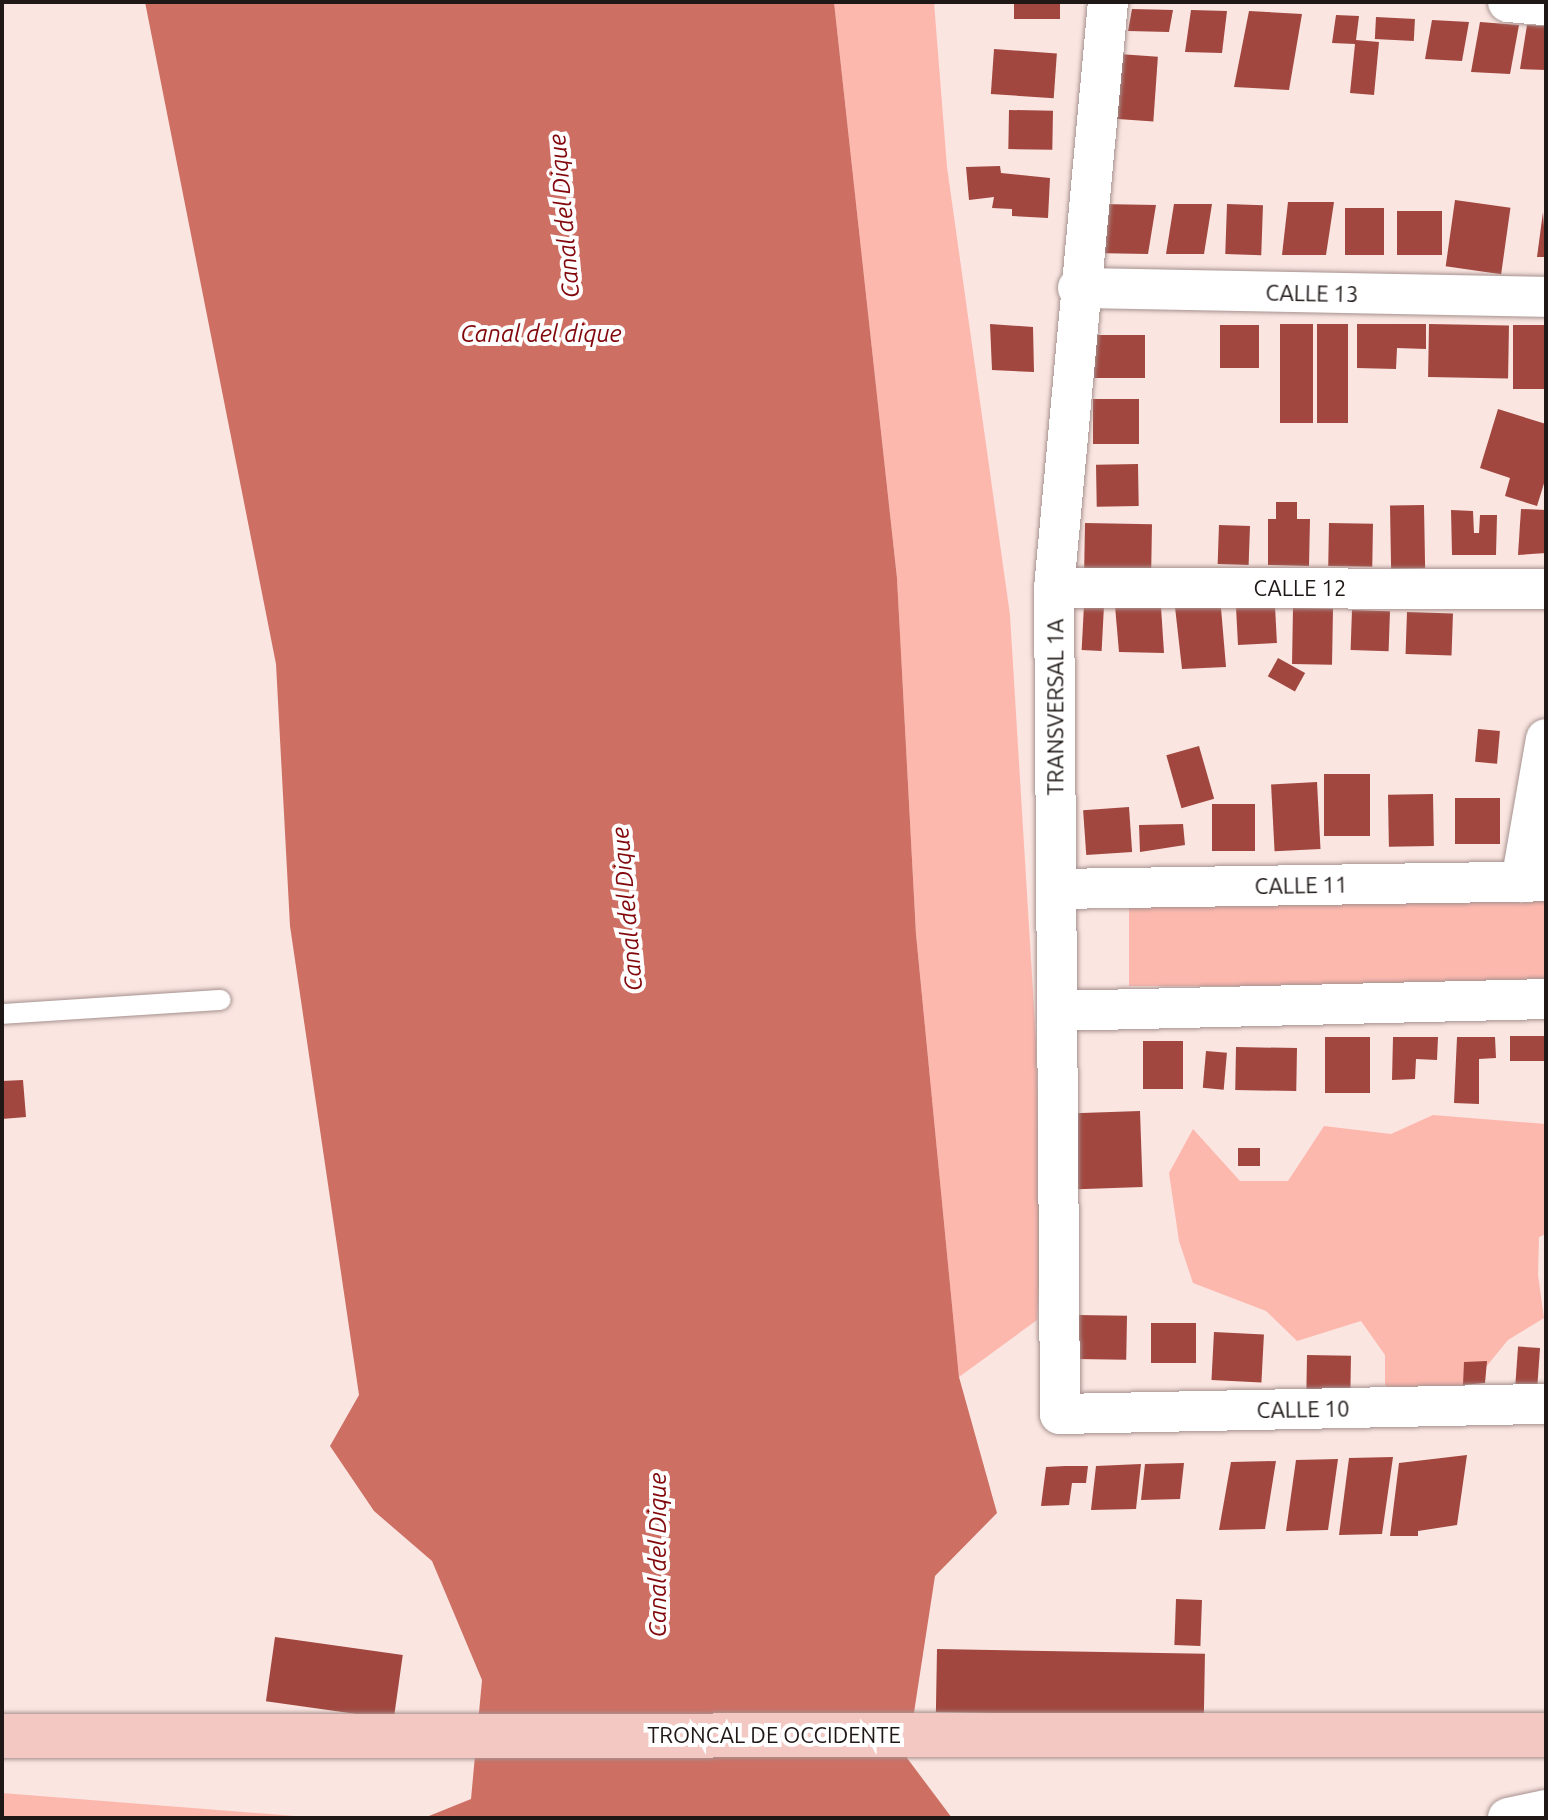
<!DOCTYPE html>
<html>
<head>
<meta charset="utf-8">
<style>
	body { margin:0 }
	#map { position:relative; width:1548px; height:1820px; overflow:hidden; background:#fae5e1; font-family:Ubuntu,sans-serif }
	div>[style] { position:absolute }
	.green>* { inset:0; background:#fdb8ae; transform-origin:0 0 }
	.water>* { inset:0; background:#ce6f64 }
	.building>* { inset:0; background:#a1473f; transform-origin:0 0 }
	.roads { filter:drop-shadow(0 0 2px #a5918e) drop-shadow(0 0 2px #a5918e) }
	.service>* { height:20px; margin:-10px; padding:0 10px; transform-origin:10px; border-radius:10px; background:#fff }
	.minor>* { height:40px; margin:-20px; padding:0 20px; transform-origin:20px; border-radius:20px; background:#fff }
	.trunk>* { height:44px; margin:-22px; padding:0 22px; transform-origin:22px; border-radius:22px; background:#f4c8c2 }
	span { translate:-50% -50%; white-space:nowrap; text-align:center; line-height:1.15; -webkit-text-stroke:8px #fff; paint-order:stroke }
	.street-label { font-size:22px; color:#1f1817 }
	.water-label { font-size:24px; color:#81070b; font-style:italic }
	.frame { position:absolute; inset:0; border:4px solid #1f1817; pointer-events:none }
</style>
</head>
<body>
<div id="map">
	<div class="green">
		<i style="clip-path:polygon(834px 2px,934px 2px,947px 167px,1010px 615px,1036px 1041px,1041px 1257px,1037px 1320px,959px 1377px,916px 934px,897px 578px)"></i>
		<i style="left:1546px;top:896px;width:90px;height:417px;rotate:90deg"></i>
		<i style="clip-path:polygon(1433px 1115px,1546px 1124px,1546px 1234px,1539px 1237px,1538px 1275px,1544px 1318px,1508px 1340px,1477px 1378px,1441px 1405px,1409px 1398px,1385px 1385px,1385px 1355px,1361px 1321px,1297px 1341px,1266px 1311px,1193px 1283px,1179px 1241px,1169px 1173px,1193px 1129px,1240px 1181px,1288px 1181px,1324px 1126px,1391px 1134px)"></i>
		<i style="clip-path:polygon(2px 1793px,320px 1818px,2px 1818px)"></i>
	</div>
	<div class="water">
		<i style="clip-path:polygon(145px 2px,834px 2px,897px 578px,916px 934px,959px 1377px,997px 1513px,935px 1576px,907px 1758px,952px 1818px,424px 1818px,471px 1799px,482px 1680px,432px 1561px,374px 1511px,330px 1446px,359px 1395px,290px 926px,276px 664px)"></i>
	</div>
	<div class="building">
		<i style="left:1014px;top:2px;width:46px;height:17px"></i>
		<i style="clip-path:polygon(1132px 9px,1173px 10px,1169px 32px,1128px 31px)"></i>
		<i style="clip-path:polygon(1191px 10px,1227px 11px,1222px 53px,1185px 52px)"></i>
		<i style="clip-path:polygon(1249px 11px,1302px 14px,1289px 90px,1234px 87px)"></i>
		<i style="clip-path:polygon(1336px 15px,1359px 16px,1356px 40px,1379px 42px,1374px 95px,1350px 93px,1355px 44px,1332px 43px)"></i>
		<i style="left:1376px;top:17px;width:39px;height:22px;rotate:3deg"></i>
		<i style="clip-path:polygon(1432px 20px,1469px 22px,1462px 61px,1425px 59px)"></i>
		<i style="clip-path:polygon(1480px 22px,1519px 25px,1510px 74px,1471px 72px)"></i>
		<i style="clip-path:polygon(1527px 25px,1546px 26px,1546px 70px,1520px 69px)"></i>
		<i style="left:994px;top:49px;width:63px;height:45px;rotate:4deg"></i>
		<i style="left:1105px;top:53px;width:53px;height:65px;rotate:4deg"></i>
		<i style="left:1009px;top:110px;width:44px;height:39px;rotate:1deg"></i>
		<i style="clip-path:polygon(1000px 166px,1001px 173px,1050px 178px,1048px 218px,1012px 216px,1012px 209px,992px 208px,994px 197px,969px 200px,966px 167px)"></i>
		<i style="left:1455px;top:200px;width:56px;height:67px;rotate:8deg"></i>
		<i style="clip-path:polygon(1288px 202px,1334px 202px,1326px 255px,1282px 255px)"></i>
		<i style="clip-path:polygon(1100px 204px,1156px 205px,1148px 254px,1092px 253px)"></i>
		<i style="clip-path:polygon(1174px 204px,1212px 204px,1204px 254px,1166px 254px)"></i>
		<i style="left:1227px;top:204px;width:36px;height:50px;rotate:2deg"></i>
		<i style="left:1345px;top:208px;width:39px;height:47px"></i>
		<i style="left:1397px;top:211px;width:45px;height:44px"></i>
		<i style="clip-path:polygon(1543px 212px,1546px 257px,1537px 257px)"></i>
		<i style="clip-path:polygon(990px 324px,1033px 327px,1034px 372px,992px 370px)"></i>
		<i style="left:1280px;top:324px;width:33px;height:99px"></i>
		<i style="left:1317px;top:324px;width:31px;height:99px"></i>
		<i style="clip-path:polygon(1357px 324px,1426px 324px,1426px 349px,1397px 348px,1396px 369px,1357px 368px)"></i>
		<i style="left:1429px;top:324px;width:80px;height:53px;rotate:1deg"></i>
		<i style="left:1220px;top:325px;width:39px;height:43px"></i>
		<i style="left:1513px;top:325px;width:33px;height:64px"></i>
		<i style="left:1094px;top:335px;width:51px;height:43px"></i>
		<i style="left:1093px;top:399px;width:46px;height:45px"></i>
		<i style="clip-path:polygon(1498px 409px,1546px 424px,1546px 477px,1537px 506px,1505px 496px,1510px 478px,1480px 468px)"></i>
		<i style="left:1138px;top:464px;width:42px;height:42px;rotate:89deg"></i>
		<i style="clip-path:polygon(1276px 502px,1297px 502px,1297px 519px,1310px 519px,1309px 566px,1268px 565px,1268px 519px,1276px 519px)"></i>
		<i style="left:1424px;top:505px;width:63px;height:34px;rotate:89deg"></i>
		<i style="clip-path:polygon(1521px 509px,1546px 510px,1546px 553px,1518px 555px)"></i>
		<i style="clip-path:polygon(1451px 510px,1473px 511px,1474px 533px,1479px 533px,1480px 515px,1497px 515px,1496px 555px,1452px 555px)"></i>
		<i style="left:1085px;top:523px;width:67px;height:52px;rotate:1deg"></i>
		<i style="left:1329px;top:523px;width:44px;height:43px;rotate:1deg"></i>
		<i style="left:1219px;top:525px;width:31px;height:39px;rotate:2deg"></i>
		<i style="left:1084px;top:605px;width:20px;height:45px;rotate:3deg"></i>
		<i style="clip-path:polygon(1115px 606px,1161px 607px,1164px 653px,1119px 652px)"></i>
		<i style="left:1275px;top:606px;width:37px;height:39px;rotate:87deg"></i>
		<i style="clip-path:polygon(1175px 607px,1221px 608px,1226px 667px,1182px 669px)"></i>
		<i style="left:1293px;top:608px;width:40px;height:56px;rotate:1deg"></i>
		<i style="left:1352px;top:610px;width:38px;height:40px;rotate:2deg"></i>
		<i style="left:1407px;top:612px;width:46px;height:42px;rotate:2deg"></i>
		<i style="left:1278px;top:658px;width:31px;height:21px;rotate:29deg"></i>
		<i style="left:1478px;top:729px;width:22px;height:33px;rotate:5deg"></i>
		<i style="left:1199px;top:746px;width:55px;height:34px;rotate:74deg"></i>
		<i style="left:1324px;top:774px;width:46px;height:62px"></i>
		<i style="left:1317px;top:782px;width:67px;height:46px;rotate:87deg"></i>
		<i style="left:1433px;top:794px;width:52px;height:45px;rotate:89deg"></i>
		<i style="left:1500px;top:798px;width:46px;height:45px;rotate:90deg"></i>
		<i style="left:1212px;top:804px;width:43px;height:47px"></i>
		<i style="left:1129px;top:807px;width:45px;height:46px;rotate:86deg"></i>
		<i style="clip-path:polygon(1183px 824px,1185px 845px,1140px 852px,1139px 825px)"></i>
		<i style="left:1510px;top:1036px;width:36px;height:25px"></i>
		<i style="left:1325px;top:1037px;width:45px;height:56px"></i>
		<i style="clip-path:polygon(1393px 1037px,1438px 1037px,1437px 1060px,1416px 1059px,1415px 1079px,1392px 1080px)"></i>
		<i style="clip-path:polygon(1457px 1037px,1495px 1037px,1496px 1058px,1479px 1059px,1479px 1104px,1454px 1103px)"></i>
		<i style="left:1183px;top:1041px;width:48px;height:40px;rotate:90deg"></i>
		<i style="left:1236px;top:1047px;width:61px;height:43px;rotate:1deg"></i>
		<i style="left:1206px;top:1051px;width:21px;height:37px;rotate:5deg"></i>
		<i style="clip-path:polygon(23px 1080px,26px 1117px,2px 1119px,2px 1081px)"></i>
		<i style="left:1140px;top:1111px;width:76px;height:73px;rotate:88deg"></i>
		<i style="left:1238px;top:1148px;width:22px;height:18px"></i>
		<i style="left:1078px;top:1315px;width:49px;height:44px;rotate:1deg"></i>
		<i style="left:1151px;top:1323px;width:45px;height:40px"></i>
		<i style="left:1214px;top:1332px;width:50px;height:48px;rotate:3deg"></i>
		<i style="left:1540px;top:1348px;width:44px;height:22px;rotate:94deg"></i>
		<i style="left:1307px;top:1355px;width:44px;height:38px;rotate:1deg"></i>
		<i style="clip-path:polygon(1487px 1361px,1485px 1383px,1463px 1385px,1464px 1362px)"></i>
		<i style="clip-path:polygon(1467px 1455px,1457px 1525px,1418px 1531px,1418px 1536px,1390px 1536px,1399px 1463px)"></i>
		<i style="clip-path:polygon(1393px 1457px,1382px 1534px,1339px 1535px,1349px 1458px)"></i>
		<i style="clip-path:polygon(1338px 1459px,1328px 1530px,1286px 1531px,1296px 1460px)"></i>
		<i style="clip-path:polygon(1276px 1461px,1265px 1529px,1219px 1530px,1231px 1462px)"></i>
		<i style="clip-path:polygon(1184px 1463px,1180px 1499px,1141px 1500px,1145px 1464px)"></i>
		<i style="clip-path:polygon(1141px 1464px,1136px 1509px,1091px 1510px,1096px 1466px)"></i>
		<i style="clip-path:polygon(1065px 1466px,1088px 1466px,1086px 1483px,1072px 1483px,1069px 1505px,1041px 1506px,1046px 1467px)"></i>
		<i style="left:1176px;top:1599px;width:26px;height:46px;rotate:2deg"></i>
		<i style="left:275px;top:1637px;width:129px;height:65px;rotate:8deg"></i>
		<i style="left:937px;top:1649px;width:268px;height:63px;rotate:1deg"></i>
	</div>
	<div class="roads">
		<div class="service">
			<i style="left:2px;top:1014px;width:219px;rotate:-3.7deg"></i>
		</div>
		<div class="minor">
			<i style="left:1108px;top:2px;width:588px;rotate:95.26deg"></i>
			<i style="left:1054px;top:588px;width:826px;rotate:89.58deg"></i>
			<i style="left:1060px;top:1414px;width:486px;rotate:-1.2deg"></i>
			<i style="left:1508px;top:2px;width:38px;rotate:5deg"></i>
			<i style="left:1078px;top:288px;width:468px;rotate:1.1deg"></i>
			<i style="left:1054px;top:588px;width:492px;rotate:0.1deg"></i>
			<i style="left:1521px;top:882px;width:145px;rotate:-80.1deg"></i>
			<i style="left:1056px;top:889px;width:490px;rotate:-0.9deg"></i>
			<i style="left:1057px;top:1011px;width:489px;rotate:-1.4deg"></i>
			<i style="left:1508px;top:1818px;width:39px;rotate:-12deg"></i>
		</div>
		<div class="trunk">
			<i style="left:2px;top:1736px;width:1544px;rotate:-0.04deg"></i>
		</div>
	</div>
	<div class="street-label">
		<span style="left:1312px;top:293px;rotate:1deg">CALLE 13</span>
		<span style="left:1300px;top:588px">CALLE 12</span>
		<span style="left:1055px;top:707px;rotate:-90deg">TRANSVERSAL 1A</span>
		<span style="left:1301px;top:885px;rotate:-1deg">CALLE 11</span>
		<span style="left:1303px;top:1409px;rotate:-1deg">CALLE 10</span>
		<span style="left:774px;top:1735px">TRONCAL DE OCCIDENTE</span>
	</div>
	<div class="water-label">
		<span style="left:564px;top:216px;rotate:-95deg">Canal del Dique</span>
		<span style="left:541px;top:334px">Canal del dique</span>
		<span style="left:627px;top:909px;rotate:-95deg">Canal del Dique</span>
		<span style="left:658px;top:1555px;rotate:-90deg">Canal del Dique</span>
	</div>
	<div class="frame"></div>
</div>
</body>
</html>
